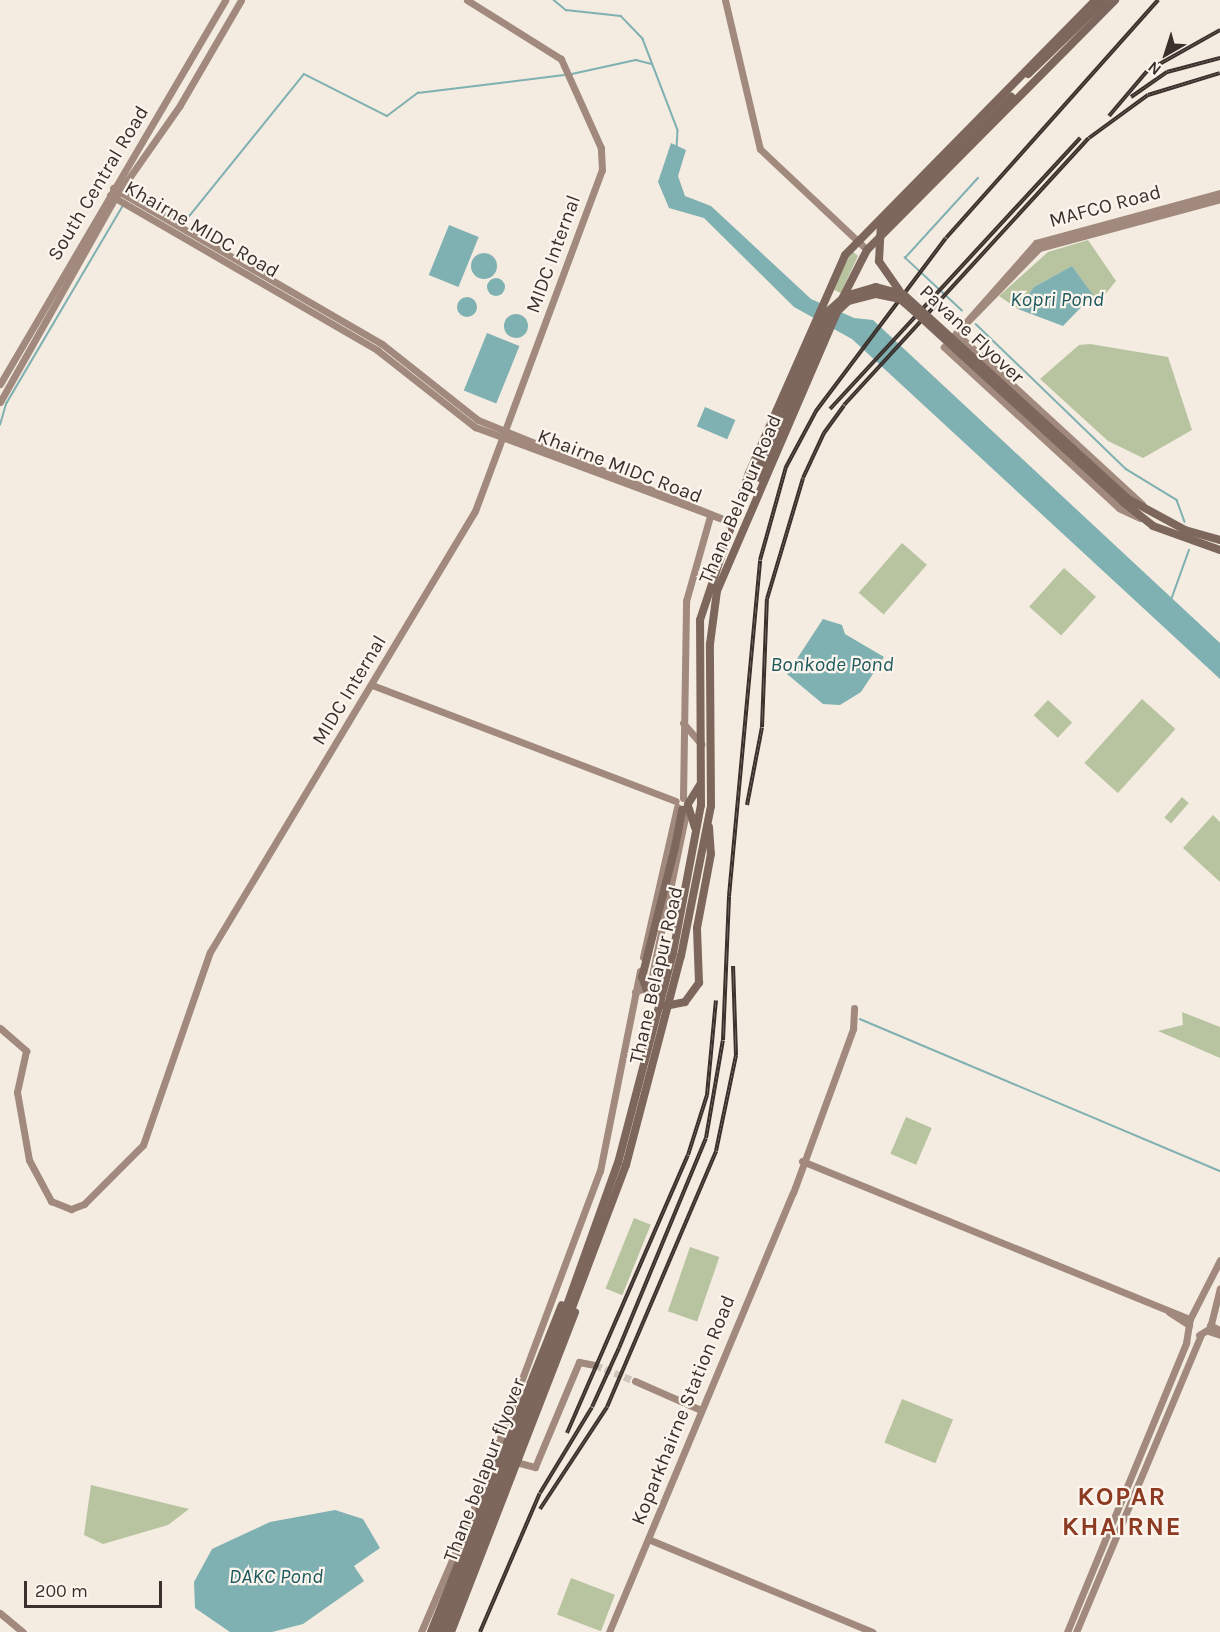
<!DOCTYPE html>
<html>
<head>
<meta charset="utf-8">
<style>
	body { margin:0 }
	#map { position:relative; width:1220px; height:1632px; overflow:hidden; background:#f4ebe1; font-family:Karla,sans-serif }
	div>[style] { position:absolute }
	.green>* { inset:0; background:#b8c4a0; transform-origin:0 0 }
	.water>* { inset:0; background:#7fb0b2; transform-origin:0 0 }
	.round { border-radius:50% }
	.stream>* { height:1.5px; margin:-0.75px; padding:0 0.75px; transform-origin:0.75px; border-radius:0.75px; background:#7fb0b2 }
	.secondary-tunnel>* { height:7px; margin-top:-3.5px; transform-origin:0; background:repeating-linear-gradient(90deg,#cfc6bd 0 7px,transparent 0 10.5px) }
	.secondary>* { height:7px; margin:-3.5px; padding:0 3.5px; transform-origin:3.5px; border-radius:3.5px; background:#a18a7d }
	.primary>* { height:8px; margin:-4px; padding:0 4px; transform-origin:4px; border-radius:4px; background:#7d675c }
	.rail>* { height:4px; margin-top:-2px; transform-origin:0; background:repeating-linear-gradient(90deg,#fbf5ee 0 4.5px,#3b302b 0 9px); box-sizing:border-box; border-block:2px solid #3b302b }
	.primary-bridge>* { height:8px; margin:-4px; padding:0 4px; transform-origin:4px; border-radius:4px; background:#7d675c }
	span { translate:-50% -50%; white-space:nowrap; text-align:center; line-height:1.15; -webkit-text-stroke:4.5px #fbf5ee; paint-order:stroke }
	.street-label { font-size:20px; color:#3b302b }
	.water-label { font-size:21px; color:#1f5a5e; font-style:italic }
	.district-label { font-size:26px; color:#8c3b22; font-weight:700; letter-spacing:1.5px }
	.north { position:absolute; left:1136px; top:24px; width:60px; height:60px; -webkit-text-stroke:4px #fbf5ee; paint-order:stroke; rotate:219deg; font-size:16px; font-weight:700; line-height:24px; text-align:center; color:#3b302b }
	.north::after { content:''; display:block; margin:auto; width:21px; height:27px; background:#3b302b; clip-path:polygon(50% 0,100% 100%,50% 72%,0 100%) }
	.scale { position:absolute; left:24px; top:1581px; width:138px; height:27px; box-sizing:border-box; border:3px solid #3b302b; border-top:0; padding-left:8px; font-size:18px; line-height:21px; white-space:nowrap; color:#3b302b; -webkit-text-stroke:4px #fbf5ee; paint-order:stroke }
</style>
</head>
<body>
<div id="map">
	<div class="green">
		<i style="clip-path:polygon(1088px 240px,1116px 281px,1098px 303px,1072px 266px,1034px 287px,1018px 309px,999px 296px,1048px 252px)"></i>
		<i style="clip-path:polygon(852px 251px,858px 256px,841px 293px,832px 289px)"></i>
		<i style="clip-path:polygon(1090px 344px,1168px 357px,1192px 430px,1143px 458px,1108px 441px,1040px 379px,1079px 345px)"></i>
		<i style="left:902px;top:543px;width:33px;height:66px;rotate:41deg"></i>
		<i style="left:1064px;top:568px;width:43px;height:52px;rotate:42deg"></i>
		<i style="left:1142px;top:699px;width:45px;height:86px;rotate:42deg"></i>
		<i style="left:1048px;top:700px;width:33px;height:21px;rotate:43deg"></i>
		<i style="left:1182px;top:797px;width:9px;height:27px;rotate:41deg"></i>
		<i style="clip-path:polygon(1213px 815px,1220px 822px,1220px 882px,1183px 848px)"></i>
		<i style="clip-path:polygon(1182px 1012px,1220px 1027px,1220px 1058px,1158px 1031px,1183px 1025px)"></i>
		<i style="left:906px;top:1117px;width:28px;height:40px;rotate:23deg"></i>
		<i style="left:634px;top:1218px;width:18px;height:76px;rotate:22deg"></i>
		<i style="left:690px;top:1247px;width:31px;height:68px;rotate:19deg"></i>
		<i style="left:902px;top:1399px;width:55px;height:47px;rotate:22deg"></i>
		<i style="clip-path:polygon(91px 1485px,189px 1509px,168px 1525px,103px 1544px,84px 1535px)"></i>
		<i style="left:571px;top:1578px;width:47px;height:39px;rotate:21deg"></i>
	</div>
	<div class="water">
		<i style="clip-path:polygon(671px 143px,686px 150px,678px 176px,685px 196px,711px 206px,811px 299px,854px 318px,873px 320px,1220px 643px,1220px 679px,852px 339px,794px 307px,704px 218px,669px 208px,658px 182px)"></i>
		<i style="left:449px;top:225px;width:32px;height:54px;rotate:22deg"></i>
		<i class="round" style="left:471px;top:253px;width:26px;height:26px"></i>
		<i style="clip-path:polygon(1072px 266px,1093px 295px,1063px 326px,1018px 309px,1034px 287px)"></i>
		<i class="round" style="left:487px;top:278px;width:18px;height:18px"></i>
		<i class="round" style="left:457px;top:297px;width:20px;height:20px"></i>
		<i class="round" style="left:504px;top:314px;width:24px;height:24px"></i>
		<i style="left:487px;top:333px;width:35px;height:62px;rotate:22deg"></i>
		<i style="left:705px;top:407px;width:33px;height:21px;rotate:23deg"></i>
		<i style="clip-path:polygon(823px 619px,842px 625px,845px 634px,884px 657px,861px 692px,840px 705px,823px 704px,787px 674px)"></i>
		<i style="clip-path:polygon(335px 1510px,363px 1519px,380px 1548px,354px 1566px,364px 1581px,303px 1624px,272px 1632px,230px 1632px,195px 1608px,194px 1582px,212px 1549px,270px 1522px)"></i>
	</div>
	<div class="stream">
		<i style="left:554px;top:0;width:16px;rotate:40deg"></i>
		<i style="left:566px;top:10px;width:55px;rotate:6.2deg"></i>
		<i style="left:621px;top:16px;width:32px;rotate:46deg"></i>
		<i style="left:643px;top:39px;width:97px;rotate:69deg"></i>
		<i style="left:678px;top:130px;width:18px;rotate:93deg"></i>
		<i style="left:572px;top:74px;width:66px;rotate:-12.3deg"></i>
		<i style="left:636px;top:60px;width:16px;rotate:14deg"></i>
		<i style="left:163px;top:213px;width:25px;rotate:14deg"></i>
		<i style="left:187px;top:219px;width:186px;rotate:-51.1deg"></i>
		<i style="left:304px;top:74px;width:93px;rotate:26.8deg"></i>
		<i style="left:387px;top:116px;width:39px;rotate:-37deg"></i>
		<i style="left:418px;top:93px;width:147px;rotate:-7deg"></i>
		<i style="left:962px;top:311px;width:78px;rotate:-137.1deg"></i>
		<i style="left:905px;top:258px;width:108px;rotate:-47.6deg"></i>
		<i style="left:976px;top:324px;width:209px;rotate:44deg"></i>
		<i style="left:1126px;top:469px;width:60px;rotate:31.3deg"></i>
		<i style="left:1177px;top:500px;width:23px;rotate:70deg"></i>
		<i style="left:0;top:425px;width:22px;rotate:-74deg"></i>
		<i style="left:6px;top:404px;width:229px;rotate:-59.5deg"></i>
		<i style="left:1171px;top:600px;width:53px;rotate:-70.2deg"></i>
		<i style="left:860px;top:1019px;width:391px;rotate:22.9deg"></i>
	</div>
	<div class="secondary-tunnel">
		<i style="left:595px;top:1365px;width:43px;rotate:21.8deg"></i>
	</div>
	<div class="secondary">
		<i style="left:725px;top:0;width:153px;rotate:76.8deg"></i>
		<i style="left:760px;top:149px;width:147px;rotate:43.3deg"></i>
		<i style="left:113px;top:188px;width:311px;rotate:30.1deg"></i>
		<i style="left:382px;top:344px;width:122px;rotate:38.4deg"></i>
		<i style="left:478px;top:420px;width:275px;rotate:22deg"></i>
		<i style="left:110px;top:195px;width:309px;rotate:30.1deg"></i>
		<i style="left:377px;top:350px;width:125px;rotate:38.2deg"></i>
		<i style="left:475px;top:427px;width:275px;rotate:20.4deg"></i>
		<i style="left:963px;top:326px;width:109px;rotate:-45.7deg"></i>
		<i style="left:1039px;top:248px;width:188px;rotate:-15.1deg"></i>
		<i style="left:956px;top:333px;width:253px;rotate:42.6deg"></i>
		<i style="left:0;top:384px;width:445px;rotate:-59.6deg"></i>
		<i style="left:0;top:402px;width:234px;rotate:-60.6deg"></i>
		<i style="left:115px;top:198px;width:113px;rotate:-55deg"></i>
		<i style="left:180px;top:105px;width:121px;rotate:-59.8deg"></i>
		<i style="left:1140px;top:518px;width:23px;rotate:-155deg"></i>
		<i style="left:1119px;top:508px;width:238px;rotate:-137.4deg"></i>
		<i style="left:944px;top:347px;width:139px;rotate:-48.5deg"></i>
		<i style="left:1036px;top:243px;width:191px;rotate:-15.2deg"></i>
		<i style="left:372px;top:685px;width:325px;rotate:20.9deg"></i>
		<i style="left:683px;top:723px;width:28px;rotate:49deg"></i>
		<i style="left:683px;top:798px;width:197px;rotate:-89.1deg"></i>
		<i style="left:686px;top:601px;width:88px;rotate:-74.2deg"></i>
		<i style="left:643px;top:957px;width:154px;rotate:-77.2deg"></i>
		<i style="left:635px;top:992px;width:17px;rotate:-25deg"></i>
		<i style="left:650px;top:985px;width:181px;rotate:-78.2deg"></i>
		<i style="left:0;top:1028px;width:35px;rotate:41deg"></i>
		<i style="left:26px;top:1051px;width:42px;rotate:102.4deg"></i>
		<i style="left:17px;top:1092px;width:69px;rotate:80deg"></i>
		<i style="left:29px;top:1160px;width:47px;rotate:61.8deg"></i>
		<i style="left:51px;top:1201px;width:22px;rotate:22deg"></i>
		<i style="left:71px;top:1209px;width:14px;rotate:-21deg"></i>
		<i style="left:84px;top:1204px;width:83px;rotate:-45deg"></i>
		<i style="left:143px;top:1145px;width:204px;rotate:-70.9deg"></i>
		<i style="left:210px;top:952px;width:514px;rotate:-59deg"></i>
		<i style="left:475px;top:511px;width:364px;rotate:-69.6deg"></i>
		<i style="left:602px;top:170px;width:22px;rotate:-93deg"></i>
		<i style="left:601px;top:148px;width:98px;rotate:-114.2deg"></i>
		<i style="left:561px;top:59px;width:111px;rotate:-147.9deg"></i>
		<i style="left:802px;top:1161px;width:419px;rotate:22.2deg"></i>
		<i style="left:1169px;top:1312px;width:24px;rotate:33deg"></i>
		<i style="left:1210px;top:1325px;width:11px;rotate:27deg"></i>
		<i style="left:1208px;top:1331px;width:13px;rotate:18deg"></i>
		<i style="left:1199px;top:1335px;width:13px;rotate:-32deg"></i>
		<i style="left:1210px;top:1328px;width:41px;rotate:-76deg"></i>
		<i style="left:635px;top:1381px;width:72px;rotate:23.7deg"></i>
		<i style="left:512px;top:1461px;width:24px;rotate:15deg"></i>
		<i style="left:535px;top:1467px;width:114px;rotate:-67.3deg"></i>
		<i style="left:579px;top:1362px;width:16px;rotate:11deg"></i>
		<i style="left:648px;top:1539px;width:243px;rotate:22.5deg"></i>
		<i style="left:0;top:1613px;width:30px;rotate:40deg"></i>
		<i style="left:421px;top:1632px;width:124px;rotate:-66.7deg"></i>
		<i style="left:470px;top:1518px;width:371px;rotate:-69.5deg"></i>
		<i style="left:600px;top:1171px;width:204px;rotate:-78.7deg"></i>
		<i style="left:609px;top:1632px;width:476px;rotate:-67.3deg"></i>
		<i style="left:793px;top:1193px;width:175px;rotate:-69.9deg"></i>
		<i style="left:853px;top:1029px;width:21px;rotate:-87deg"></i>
		<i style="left:1067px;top:1632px;width:313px;rotate:-67.6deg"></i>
		<i style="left:1186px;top:1343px;width:24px;rotate:-81deg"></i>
		<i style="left:1190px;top:1319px;width:66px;rotate:-63deg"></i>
		<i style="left:1076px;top:1632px;width:323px;rotate:-67.2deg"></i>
	</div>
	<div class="primary">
		<i style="left:1028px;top:74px;width:107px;rotate:-43.9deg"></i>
		<i style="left:841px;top:301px;width:57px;rotate:-63deg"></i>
		<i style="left:867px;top:250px;width:352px;rotate:-45.2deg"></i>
		<i style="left:1128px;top:499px;width:65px;rotate:28.5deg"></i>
		<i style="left:1185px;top:530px;width:36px;rotate:16deg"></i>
		<i style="left:1124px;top:503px;width:37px;rotate:38deg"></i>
		<i style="left:1153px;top:526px;width:71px;rotate:19.7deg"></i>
		<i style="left:688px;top:804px;width:22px;rotate:-58deg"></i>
		<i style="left:688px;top:806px;width:23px;rotate:72deg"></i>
		<i style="left:709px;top:827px;width:27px;rotate:86deg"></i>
		<i style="left:675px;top:847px;width:38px;rotate:-79deg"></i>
		<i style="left:562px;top:1319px;width:166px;rotate:-70.3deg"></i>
		<i style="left:618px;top:1163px;width:217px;rotate:-75.3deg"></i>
		<i style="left:673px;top:953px;width:151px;rotate:-79.3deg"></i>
		<i style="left:701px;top:805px;width:185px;rotate:-90.3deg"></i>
		<i style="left:700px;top:620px;width:155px;rotate:-71.6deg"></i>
		<i style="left:749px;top:473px;width:238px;rotate:-66.2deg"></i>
		<i style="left:845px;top:255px;width:358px;rotate:-45.5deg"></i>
		<i style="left:567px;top:1321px;width:167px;rotate:-69.3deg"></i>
		<i style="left:626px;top:1165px;width:216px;rotate:-75.3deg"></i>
		<i style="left:681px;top:956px;width:153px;rotate:-78.7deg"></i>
		<i style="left:711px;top:806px;width:162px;rotate:-90.4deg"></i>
		<i style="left:710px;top:644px;width:53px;rotate:-82.5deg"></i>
		<i style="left:717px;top:591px;width:304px;rotate:-66.7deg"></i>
		<i style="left:489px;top:1463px;width:14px;rotate:17deg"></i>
		<i style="left:431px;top:1632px;width:352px;rotate:-68.2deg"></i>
		<i style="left:451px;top:1632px;width:343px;rotate:-68.8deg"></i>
	</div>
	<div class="rail">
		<i style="left:1131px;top:97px;width:44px;rotate:-34.8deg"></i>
		<i style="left:1167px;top:72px;width:55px;rotate:-14.8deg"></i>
		<i style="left:1109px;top:116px;width:59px;rotate:-49.8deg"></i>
		<i style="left:1147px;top:71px;width:84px;rotate:-29.3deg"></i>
		<i style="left:830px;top:409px;width:369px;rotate:-47.3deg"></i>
		<i style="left:747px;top:805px;width:79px;rotate:-79.1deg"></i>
		<i style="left:762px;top:727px;width:128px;rotate:-87.8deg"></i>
		<i style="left:767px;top:599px;width:126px;rotate:-73.4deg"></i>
		<i style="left:803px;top:478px;width:50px;rotate:-65deg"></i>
		<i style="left:824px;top:433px;width:34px;rotate:-54deg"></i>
		<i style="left:844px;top:405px;width:362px;rotate:-47.5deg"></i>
		<i style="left:1089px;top:138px;width:73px;rotate:-36.1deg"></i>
		<i style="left:1148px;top:95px;width:75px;rotate:-17deg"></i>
		<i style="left:567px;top:1433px;width:303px;rotate:-66.5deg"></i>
		<i style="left:688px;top:1155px;width:63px;rotate:-72.4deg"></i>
		<i style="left:707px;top:1095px;width:95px;rotate:-84.6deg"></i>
		<i style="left:540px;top:1509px;width:122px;rotate:-56.7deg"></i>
		<i style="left:607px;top:1407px;width:278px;rotate:-66.9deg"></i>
		<i style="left:716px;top:1151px;width:98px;rotate:-78.2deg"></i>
		<i style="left:736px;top:1055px;width:89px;rotate:-91.9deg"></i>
		<i style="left:480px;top:1632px;width:151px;rotate:-66.7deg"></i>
		<i style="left:540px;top:1493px;width:100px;rotate:-58.8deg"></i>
		<i style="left:592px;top:1407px;width:65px;rotate:-65.4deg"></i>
		<i style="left:619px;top:1348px;width:227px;rotate:-67.5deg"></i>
		<i style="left:706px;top:1138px;width:99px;rotate:-80.2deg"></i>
		<i style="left:723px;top:1040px;width:144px;rotate:-87.6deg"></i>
		<i style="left:729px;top:896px;width:337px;rotate:-84.7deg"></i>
		<i style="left:760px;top:560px;width:97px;rotate:-74.4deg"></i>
		<i style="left:786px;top:467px;width:64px;rotate:-61.8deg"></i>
		<i style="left:816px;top:411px;width:216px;rotate:-53.1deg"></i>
		<i style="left:946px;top:238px;width:319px;rotate:-48.3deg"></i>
	</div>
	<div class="primary-bridge">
		<i style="left:899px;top:290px;width:35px;rotate:-125deg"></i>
		<i style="left:879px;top:261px;width:33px;rotate:-87deg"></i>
		<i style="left:881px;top:228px;width:185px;rotate:-45.2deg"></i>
		<i style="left:755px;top:476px;width:174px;rotate:-67deg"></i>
		<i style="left:823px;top:316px;width:30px;rotate:-42deg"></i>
		<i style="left:845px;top:296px;width:32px;rotate:-16deg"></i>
		<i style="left:876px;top:287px;width:28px;rotate:15deg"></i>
		<i style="left:903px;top:294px;width:304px;rotate:42.3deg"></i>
		<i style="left:760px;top:478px;width:173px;rotate:-66.5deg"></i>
		<i style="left:829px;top:319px;width:26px;rotate:-43deg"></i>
		<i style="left:848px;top:301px;width:29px;rotate:-14deg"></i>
		<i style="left:876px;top:294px;width:25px;rotate:12deg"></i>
		<i style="left:900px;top:299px;width:18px;rotate:41deg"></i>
		<i style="left:914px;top:311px;width:285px;rotate:42.4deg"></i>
		<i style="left:675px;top:847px;width:134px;rotate:104.2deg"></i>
		<i style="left:642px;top:977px;width:23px;rotate:70deg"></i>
		<i style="left:650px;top:999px;width:17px;rotate:25deg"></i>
		<i style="left:665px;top:1006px;width:20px;rotate:-11deg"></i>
		<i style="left:685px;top:1002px;width:24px;rotate:-54deg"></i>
		<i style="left:699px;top:983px;width:55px;rotate:-92.1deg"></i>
		<i style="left:697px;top:928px;width:75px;rotate:-79.3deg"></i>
		<i style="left:438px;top:1632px;width:337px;rotate:-68.4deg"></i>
		<i style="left:444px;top:1632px;width:334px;rotate:-68.4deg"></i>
	</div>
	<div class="street-label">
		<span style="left:98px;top:183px;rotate:-59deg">South Central Road</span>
		<span style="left:1105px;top:206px;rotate:-15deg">MAFCO Road</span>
		<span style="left:202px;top:229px;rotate:30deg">Khairne MIDC Road</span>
		<span style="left:553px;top:254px;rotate:-70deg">MIDC Internal</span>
		<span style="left:972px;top:334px;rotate:43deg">Pavane Flyover</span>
		<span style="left:620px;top:466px;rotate:21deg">Khairne MIDC Road</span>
		<span style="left:740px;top:499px;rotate:-67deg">Thane Belapur Road</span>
		<span style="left:349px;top:690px;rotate:-59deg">MIDC Internal</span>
		<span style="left:656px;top:975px;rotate:-77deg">Thane Belapur Road</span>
		<span style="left:683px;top:1410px;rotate:-68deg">Koparkhairne Station Road</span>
		<span style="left:484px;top:1470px;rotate:-69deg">Thane belapur flyover</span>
	</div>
	<div class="water-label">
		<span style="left:1057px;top:299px">Kopri Pond</span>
		<span style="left:832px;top:664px">Bonkode Pond</span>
		<span style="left:276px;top:1576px">DAKC Pond</span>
	</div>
	<div class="district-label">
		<span style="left:1122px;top:1512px">KOPAR<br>KHAIRNE</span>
	</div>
	<div class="north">N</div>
	<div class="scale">200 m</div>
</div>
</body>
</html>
